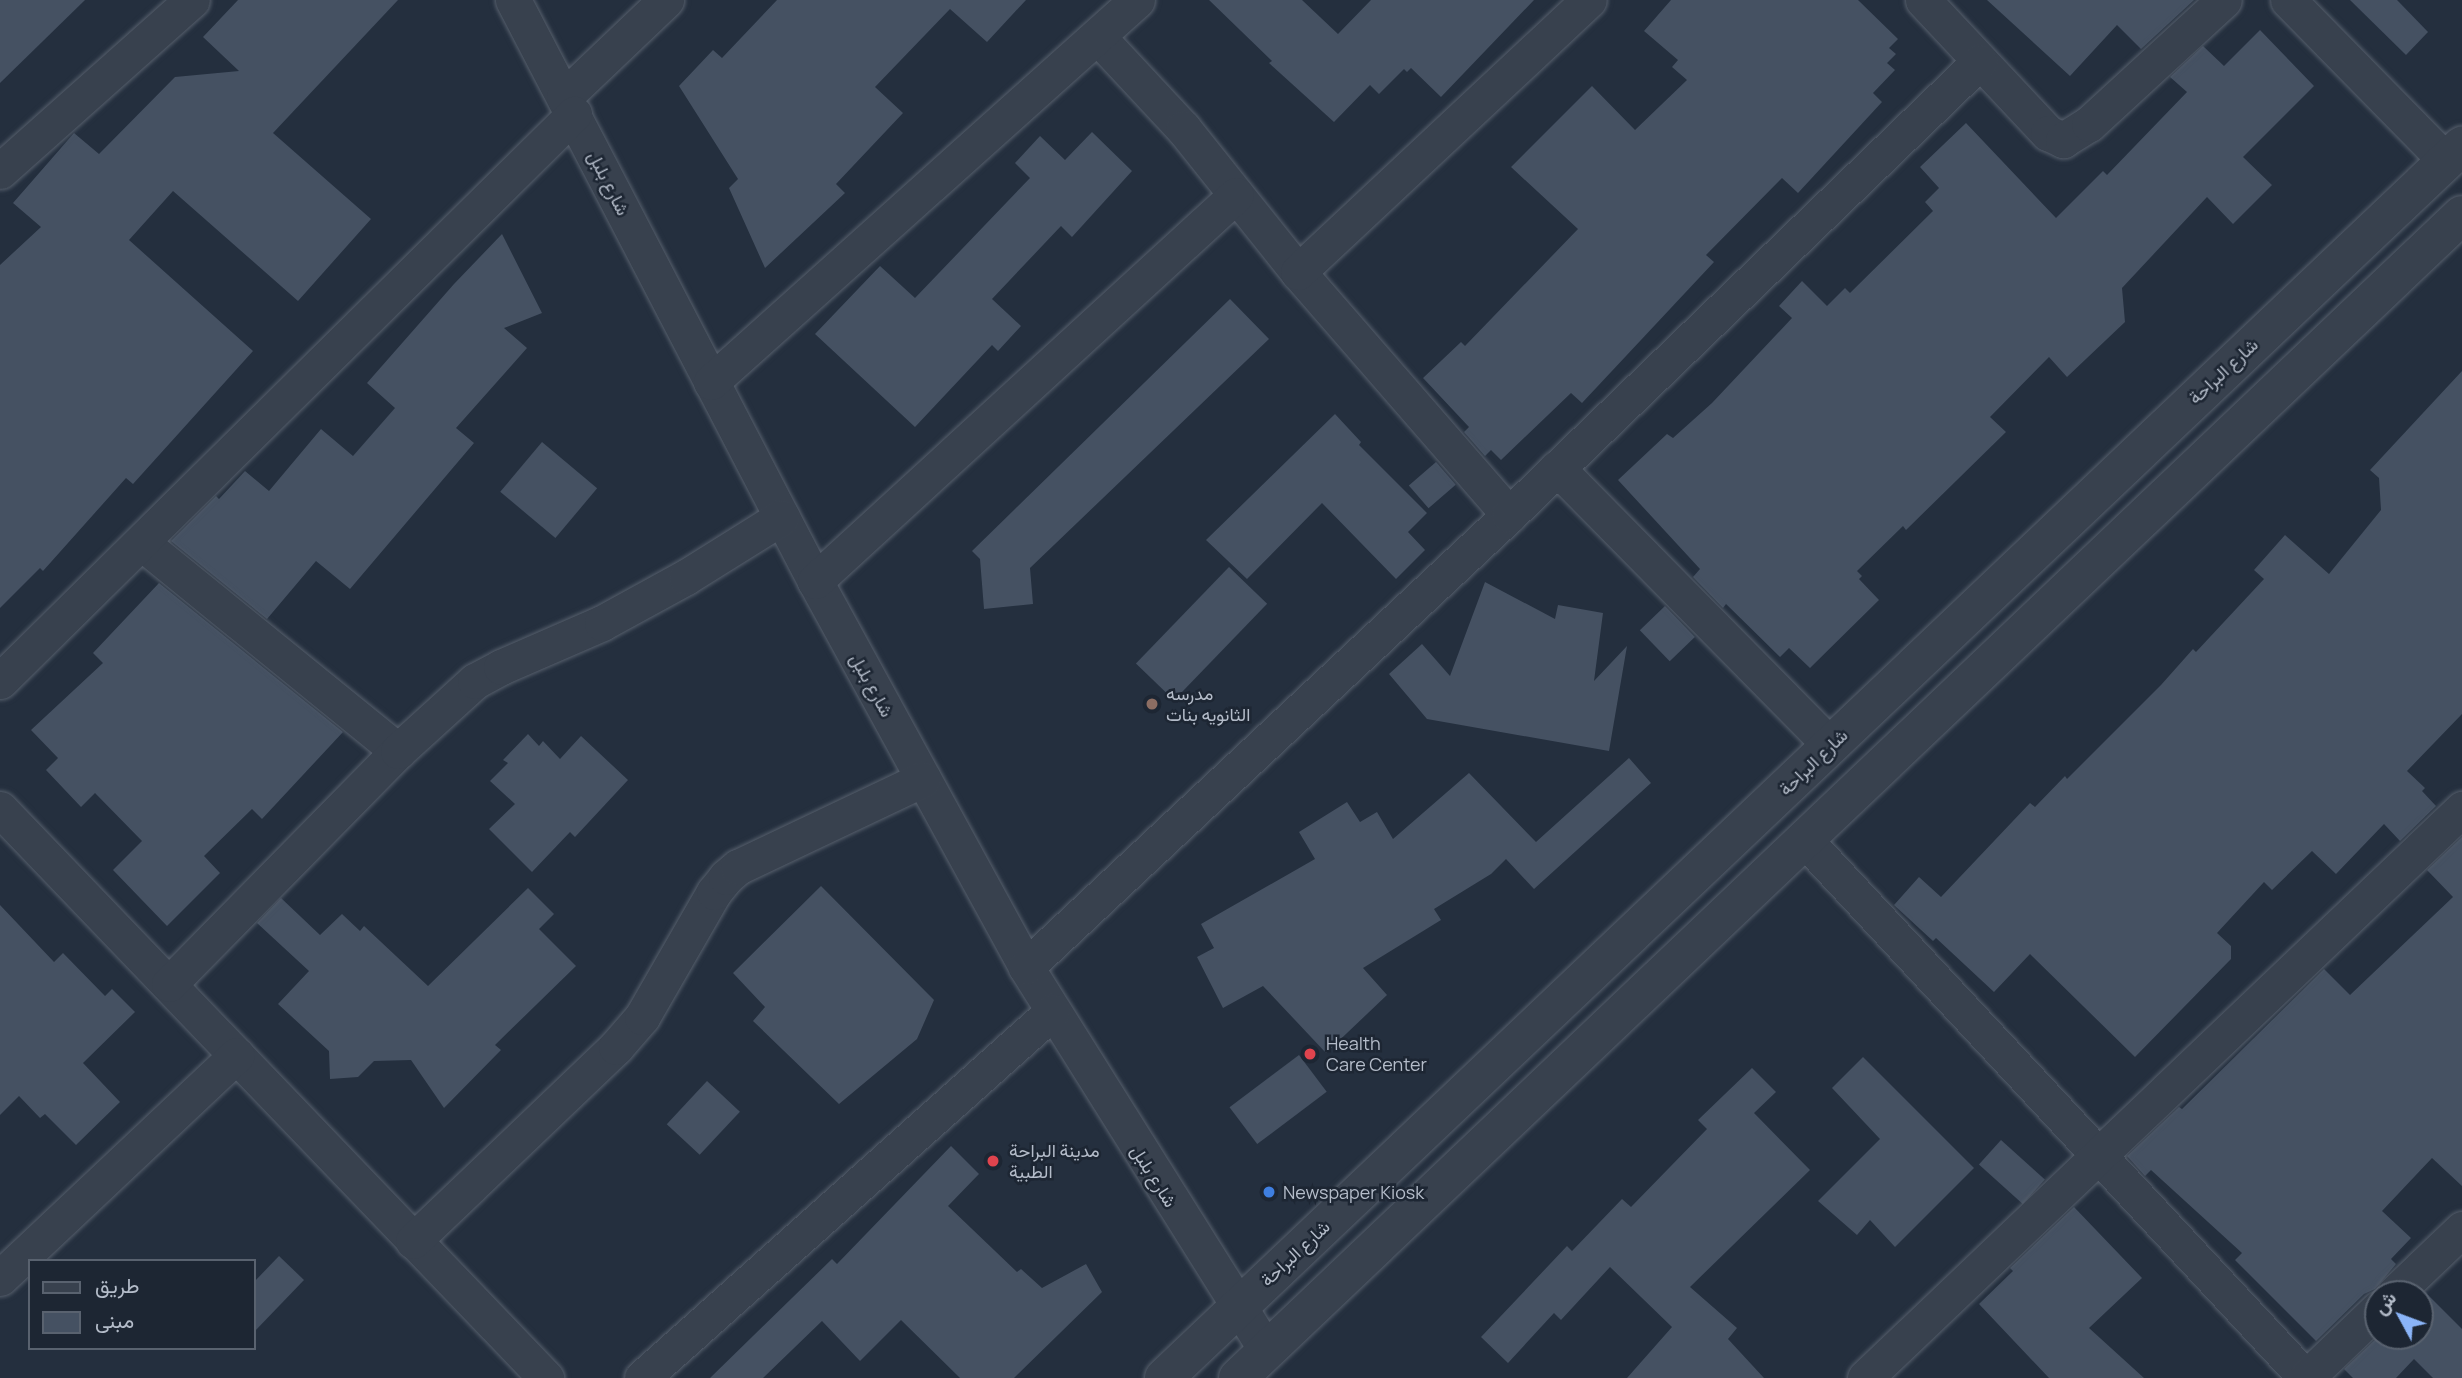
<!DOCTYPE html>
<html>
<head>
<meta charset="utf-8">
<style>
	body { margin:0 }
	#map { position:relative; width:2462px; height:1378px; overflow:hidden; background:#242f3e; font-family:Manrope,Vazirmatn,sans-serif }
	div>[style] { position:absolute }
	.building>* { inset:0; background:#455162; transform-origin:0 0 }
	.roads { filter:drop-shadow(0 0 2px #565f6c) drop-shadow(0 0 2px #565f6c) }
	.minor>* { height:35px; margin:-17.5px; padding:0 17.5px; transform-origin:17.5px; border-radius:17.5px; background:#38414e }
	.tertiary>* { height:38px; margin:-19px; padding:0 19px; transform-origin:19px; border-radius:19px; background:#38414e }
	.dots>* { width:19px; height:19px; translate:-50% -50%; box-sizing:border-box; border:4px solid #1d2633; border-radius:50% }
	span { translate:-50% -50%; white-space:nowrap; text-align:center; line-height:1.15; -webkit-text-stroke:5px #1d2633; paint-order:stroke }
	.street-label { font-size:18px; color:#b4bcc9 }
	.poi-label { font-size:18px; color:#b4bcc9 }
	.left { translate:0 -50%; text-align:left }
	.legend { position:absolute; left:28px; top:1259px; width:228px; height:91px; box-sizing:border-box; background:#1d2633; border:2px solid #59626f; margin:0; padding:9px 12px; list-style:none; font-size:21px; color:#b4bcc9 }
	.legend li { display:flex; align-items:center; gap:14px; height:35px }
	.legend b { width:35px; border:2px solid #59626f }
	.north { position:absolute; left:2364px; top:1280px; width:70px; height:70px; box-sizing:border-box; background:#1d2633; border:2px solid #59626f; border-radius:50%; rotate:311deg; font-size:19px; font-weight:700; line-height:28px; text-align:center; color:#b4bcc9 }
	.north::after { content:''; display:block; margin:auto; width:24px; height:32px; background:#8ab4f8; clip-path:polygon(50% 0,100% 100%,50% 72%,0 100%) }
</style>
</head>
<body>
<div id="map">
	<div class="building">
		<i style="clip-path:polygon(0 0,85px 0,0 83px)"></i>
		<i style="clip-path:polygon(238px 0,398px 0,273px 133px,371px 219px,298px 301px,173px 191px,129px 240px,253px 351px,133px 484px,126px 478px,43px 571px,40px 568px,0 608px,0 265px,41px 227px,13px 203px,74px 133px,99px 154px,175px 77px,239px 71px,203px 37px)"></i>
		<i style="clip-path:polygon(777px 0,1026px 0,987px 42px,950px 9px,875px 87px,903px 113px,836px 184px,845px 193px,765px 268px,729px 188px,738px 179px,679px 86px,713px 50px,722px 58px)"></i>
		<i style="clip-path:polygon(1209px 0,1302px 0,1338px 34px,1371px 0,1534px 0,1441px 97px,1411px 68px,1407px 72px,1404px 69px,1379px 94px,1370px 85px,1334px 122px,1269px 63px,1272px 61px)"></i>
		<i style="clip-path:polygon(1671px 0,1858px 0,1898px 39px,1889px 48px,1896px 54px,1887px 63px,1895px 70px,1873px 93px,1882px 102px,1798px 193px,1782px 178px,1706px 255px,1714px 262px,1582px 403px,1571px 393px,1501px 460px,1491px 450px,1485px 456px,1464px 432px,1469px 427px,1423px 378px,1461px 342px,1465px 346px,1578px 229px,1511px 167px,1592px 86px,1635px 130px,1687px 80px,1672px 67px,1678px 60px,1644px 31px)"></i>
		<i style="clip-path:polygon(1987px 0,2194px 0,2141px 49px,2117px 25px,2070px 76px)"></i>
		<i style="clip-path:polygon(2350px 0,2397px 0,2428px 32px,2406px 55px)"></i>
		<i style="clip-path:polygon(2260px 30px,2314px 86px,2243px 157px,2272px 185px,2233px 224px,2207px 197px,2122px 288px,2125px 322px,2067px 377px,2049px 357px,1990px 417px,2006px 432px,1906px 530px,1903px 526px,1857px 571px,1862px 576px,1859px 579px,1879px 600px,1810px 668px,1789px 648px,1780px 657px,1726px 604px,1723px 608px,1693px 577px,1700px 569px,1618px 480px,1667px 434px,1673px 438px,1712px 403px,1792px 318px,1779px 306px,1802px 281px,1827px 306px,1845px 288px,1850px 293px,1933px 211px,1925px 202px,1939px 188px,1920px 167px,1966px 123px,2056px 218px,2103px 171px,2107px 175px,2187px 92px,2170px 77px,2203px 46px,2224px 66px)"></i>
		<i style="clip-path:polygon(1092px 132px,1132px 171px,1072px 237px,1061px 226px,992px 299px,1021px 326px,998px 351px,992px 345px,915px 427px,815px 334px,880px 266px,915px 298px,1030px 178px,1015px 163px,1040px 136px,1065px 160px)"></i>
		<i style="clip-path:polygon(502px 234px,542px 313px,504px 328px,527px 348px,456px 428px,474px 443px,350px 589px,316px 561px,267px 619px,171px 541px,216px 496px,219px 499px,245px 471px,269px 491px,321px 429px,353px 456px,395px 408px,367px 383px,454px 284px)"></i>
		<i style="clip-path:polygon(1230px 299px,1269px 339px,1030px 568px,1033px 604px,984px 609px,980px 559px,972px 551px)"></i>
		<i style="clip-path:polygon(2462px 371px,2462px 714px,2407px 771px,2425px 788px,2422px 791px,2436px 806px,2400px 841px,2384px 824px,2336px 874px,2312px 851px,2272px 890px,2264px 882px,2217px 933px,2231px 946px,2231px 959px,2135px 1057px,2030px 954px,1994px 992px,1936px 938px,1933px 941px,1894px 905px,1919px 877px,1941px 897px,2030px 803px,2035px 807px,2065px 776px,2067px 779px,2161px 685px,2193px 649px,2196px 652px,2264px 579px,2254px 570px,2285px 535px,2329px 574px,2381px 510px,2379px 478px,2370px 470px)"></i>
		<i style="clip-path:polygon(1335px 414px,1361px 442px,1359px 445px,1427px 513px,1408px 532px,1425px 550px,1396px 579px,1322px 503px,1247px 579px,1206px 540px)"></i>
		<i style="left:542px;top:442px;width:72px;height:65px;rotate:40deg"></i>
		<i style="left:1436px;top:462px;width:30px;height:36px;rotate:49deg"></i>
		<i style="left:1229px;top:567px;width:53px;height:134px;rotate:44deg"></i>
		<i style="clip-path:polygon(1485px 582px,1555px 619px,1558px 605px,1603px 613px,1594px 681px,1627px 646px,1609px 751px,1427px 719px,1389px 674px,1422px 644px,1450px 676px)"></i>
		<i style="clip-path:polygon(159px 583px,343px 732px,262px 819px,252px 809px,204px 856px,220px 873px,167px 926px,113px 870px,142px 841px,95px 793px,81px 807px,46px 770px,58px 758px,31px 730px,103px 663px,93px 653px)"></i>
		<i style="left:1665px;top:606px;width:43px;height:35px;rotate:46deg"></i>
		<i style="clip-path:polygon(528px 734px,539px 746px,543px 741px,560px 759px,581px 736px,628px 780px,575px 837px,570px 832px,532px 872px,489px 829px,515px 804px,490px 781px,508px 763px,503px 760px)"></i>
		<i style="clip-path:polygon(1629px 758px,1651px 783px,1534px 889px,1506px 859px,1491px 874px,1434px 909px,1441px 920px,1363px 968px,1387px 995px,1326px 1053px,1263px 986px,1223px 1008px,1197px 957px,1214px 948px,1201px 924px,1315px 859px,1299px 832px,1347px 802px,1360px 822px,1377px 812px,1393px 839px,1469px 773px,1536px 842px)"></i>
		<i style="clip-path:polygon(2462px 837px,2462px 1186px,2432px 1158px,2382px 1211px,2411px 1238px,2391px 1259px,2396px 1264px,2375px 1289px,2364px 1294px,2316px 1341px,2235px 1260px,2242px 1253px,2151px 1170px,2145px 1176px,2127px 1156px,2179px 1107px,2182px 1109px,2324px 969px,2350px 995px,2453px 897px,2427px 870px)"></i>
		<i style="clip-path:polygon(821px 886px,934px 1000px,917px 1039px,839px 1104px,753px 1021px,765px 1007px,733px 973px)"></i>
		<i style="clip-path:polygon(528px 888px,554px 914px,539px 929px,576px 966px,495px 1045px,501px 1050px,444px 1108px,411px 1060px,374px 1061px,358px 1077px,330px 1079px,329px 1051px,278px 1004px,309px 971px,257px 923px,281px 898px,320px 935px,342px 914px,360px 931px,364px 926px,428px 986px)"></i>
		<i style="clip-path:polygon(0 905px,54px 962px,63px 953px,105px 996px,112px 989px,135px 1012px,83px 1063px,120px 1102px,76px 1145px,45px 1114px,40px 1118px,19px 1096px,0 1115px)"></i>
		<i style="left:1299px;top:1055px;width:46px;height:87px;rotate:53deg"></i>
		<i style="clip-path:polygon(1863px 1057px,1974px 1168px,1895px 1247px,1870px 1220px,1857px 1235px,1818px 1201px,1880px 1139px,1832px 1088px)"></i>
		<i style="clip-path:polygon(1752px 1068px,1776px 1092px,1754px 1113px,1810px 1170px,1690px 1287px,1737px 1328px,1728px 1339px,1764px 1378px,1627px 1378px,1672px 1327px,1610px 1267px,1561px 1320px,1554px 1313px,1508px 1363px,1481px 1337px,1567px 1246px,1572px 1251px,1622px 1199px,1631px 1207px,1707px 1129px,1698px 1120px)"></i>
		<i style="left:707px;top:1081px;width:45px;height:59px;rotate:43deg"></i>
		<i style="left:2001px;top:1140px;width:59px;height:33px;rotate:42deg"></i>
		<i style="clip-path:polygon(951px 1146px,979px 1174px,948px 1206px,1017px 1272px,1021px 1269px,1042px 1288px,1086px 1264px,1102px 1292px,1014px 1378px,960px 1378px,901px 1320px,860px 1361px,822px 1321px,763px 1378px,710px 1378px,832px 1259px,837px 1264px)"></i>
		<i style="clip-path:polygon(2074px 1207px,2142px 1278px,2089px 1328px,2144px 1378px,2049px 1378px,1979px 1304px,2013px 1271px,2010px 1268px)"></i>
		<i style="clip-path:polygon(279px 1256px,304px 1280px,254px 1332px,254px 1282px)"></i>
		<i style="clip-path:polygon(2425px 1292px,2462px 1329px,2462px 1378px,2433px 1378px,2414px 1359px,2396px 1378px,2353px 1378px,2344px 1369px,2379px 1336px,2420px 1336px,2420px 1297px)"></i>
	</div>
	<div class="roads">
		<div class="minor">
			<i style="left:513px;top:0;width:655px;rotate:62.53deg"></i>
			<i style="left:815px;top:581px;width:440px;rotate:61.3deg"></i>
			<i style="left:1026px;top:967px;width:452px;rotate:57.9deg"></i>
			<i style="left:1923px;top:0;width:183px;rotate:46.8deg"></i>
			<i style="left:2048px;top:133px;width:17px;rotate:25deg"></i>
			<i style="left:2063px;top:140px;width:31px;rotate:-32deg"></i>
			<i style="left:2089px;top:124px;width:183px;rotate:-42.6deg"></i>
			<i style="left:2288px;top:0;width:226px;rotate:45.5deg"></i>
			<i style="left:1098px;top:37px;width:125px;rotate:47deg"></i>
			<i style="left:1183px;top:128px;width:184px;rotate:51.4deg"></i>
			<i style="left:1298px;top:272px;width:322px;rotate:49deg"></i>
			<i style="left:564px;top:97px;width:141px;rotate:-43.6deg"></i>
			<i style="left:0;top:171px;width:257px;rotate:-41.7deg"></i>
			<i style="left:1298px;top:272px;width:398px;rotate:-43.1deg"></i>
			<i style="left:711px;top:382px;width:572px;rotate:-41.88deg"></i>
			<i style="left:1557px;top:468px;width:389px;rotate:45.4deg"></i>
			<i style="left:142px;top:543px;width:330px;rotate:39.1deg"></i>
			<i style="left:815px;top:581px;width:571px;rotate:-42.52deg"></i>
			<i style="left:0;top:681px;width:807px;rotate:-44.65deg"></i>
			<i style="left:0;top:809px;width:789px;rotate:46.18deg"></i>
			<i style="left:1804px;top:839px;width:737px;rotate:47.04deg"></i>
			<i style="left:2306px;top:1378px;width:100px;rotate:-43.8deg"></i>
			<i style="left:1026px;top:967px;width:662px;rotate:-43.1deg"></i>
			<i style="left:1509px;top:515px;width:653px;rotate:-43.94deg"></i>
			<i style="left:169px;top:984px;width:327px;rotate:-45.5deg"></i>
			<i style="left:398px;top:751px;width:104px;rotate:-42.3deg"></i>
			<i style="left:475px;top:681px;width:30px;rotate:-28deg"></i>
			<i style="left:501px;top:667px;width:110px;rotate:-23.5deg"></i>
			<i style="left:602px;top:623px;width:96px;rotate:-28.7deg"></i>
			<i style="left:686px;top:577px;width:113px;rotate:-32deg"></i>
			<i style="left:413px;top:1241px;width:281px;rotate:-43.7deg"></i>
			<i style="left:616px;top:1047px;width:40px;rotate:-49deg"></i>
			<i style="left:642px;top:1017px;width:144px;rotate:-60.1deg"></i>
			<i style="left:714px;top:892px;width:19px;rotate:-51deg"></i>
			<i style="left:726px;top:877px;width:16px;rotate:-40deg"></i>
			<i style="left:738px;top:867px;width:205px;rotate:-25.4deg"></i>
			<i style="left:0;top:1278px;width:325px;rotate:-43.3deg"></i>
			<i style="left:2394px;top:1294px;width:94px;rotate:-43.7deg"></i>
			<i style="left:642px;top:1378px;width:550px;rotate:-41.75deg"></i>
			<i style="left:1865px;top:1378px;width:825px;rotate:-43.62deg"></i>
		</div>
		<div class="tertiary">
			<i style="left:1164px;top:1378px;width:1790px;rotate:-43.51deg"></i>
			<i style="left:1238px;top:1378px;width:1688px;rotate:-43.54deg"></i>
		</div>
	</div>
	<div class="dots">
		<i style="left:1152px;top:704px;background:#8d6e63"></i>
		<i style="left:1310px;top:1054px;background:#e0444e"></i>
		<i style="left:993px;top:1161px;background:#e0444e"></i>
		<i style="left:1269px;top:1192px;background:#3f7fe0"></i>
	</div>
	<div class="street-label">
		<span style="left:609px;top:183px;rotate:63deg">شارع بلبل</span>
		<span style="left:2223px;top:371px;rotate:-43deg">شارع البراحة</span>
		<span style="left:872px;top:685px;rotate:61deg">شارع بلبل</span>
		<span style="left:1813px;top:762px;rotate:-44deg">شارع البراحة</span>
		<span style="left:1154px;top:1176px;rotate:58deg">شارع بلبل</span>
		<span style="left:1295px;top:1253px;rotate:-43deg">شارع البراحة</span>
	</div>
	<div class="poi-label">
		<span class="left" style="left:1166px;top:704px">مدرسه<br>الثانويه بنات</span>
		<span class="left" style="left:1326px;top:1054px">Health<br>Care Center</span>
		<span class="left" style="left:1009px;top:1161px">مدينة البراحة<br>الطبية</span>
		<span class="left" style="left:1283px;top:1192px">Newspaper Kiosk</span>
	</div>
	<ul class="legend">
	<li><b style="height:9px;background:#38414e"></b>طريق</li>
	<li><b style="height:19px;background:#455162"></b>مبنى</li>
	</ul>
	<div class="north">ش</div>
</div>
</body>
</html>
